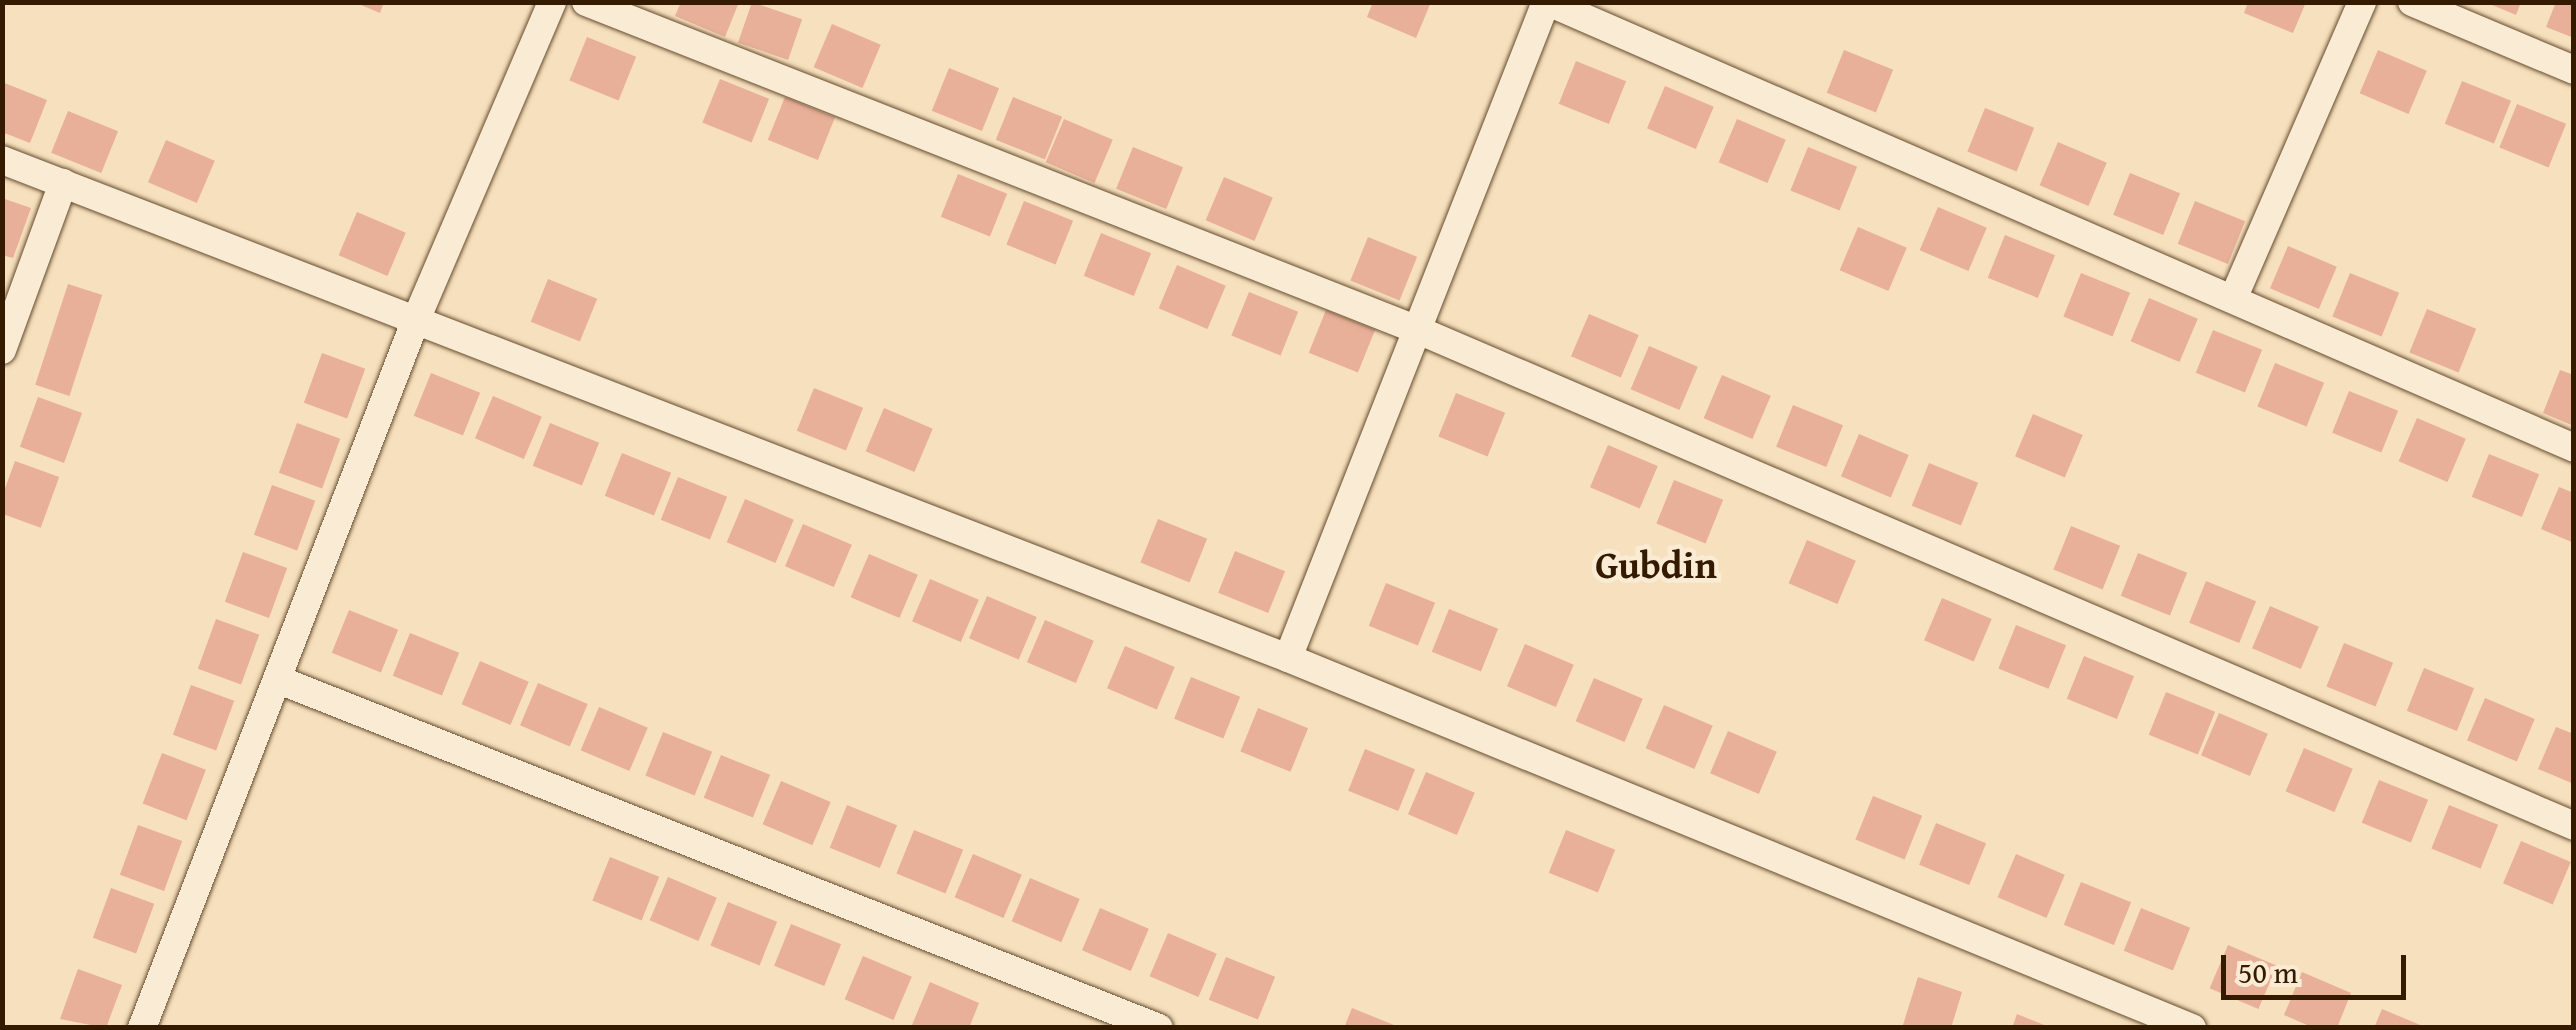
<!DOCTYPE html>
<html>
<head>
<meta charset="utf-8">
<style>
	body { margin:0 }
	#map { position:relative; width:2576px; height:1030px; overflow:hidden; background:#f7e0bd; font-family:"Gentium Book Plus",serif }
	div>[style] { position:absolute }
	.building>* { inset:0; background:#e8af99; transform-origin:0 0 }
	.roads { filter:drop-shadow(0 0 2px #654c2f) drop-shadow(0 0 2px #654c2f) }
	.street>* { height:28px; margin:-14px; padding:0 14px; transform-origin:14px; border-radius:14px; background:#faebd4 }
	span { translate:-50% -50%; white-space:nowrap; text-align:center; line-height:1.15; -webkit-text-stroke:9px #faebd4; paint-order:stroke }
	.quarter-label { font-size:38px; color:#341b00; font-weight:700 }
	.frame { position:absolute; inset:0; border:5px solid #341b00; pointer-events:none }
	.scale { position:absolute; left:2221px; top:955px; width:185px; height:45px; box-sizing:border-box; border:5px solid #341b00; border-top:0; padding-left:12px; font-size:30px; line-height:35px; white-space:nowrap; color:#341b00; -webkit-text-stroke:8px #faebd4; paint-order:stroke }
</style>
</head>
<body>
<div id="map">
	<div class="building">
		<i style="clip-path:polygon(354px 2px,384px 2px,380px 13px)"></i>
		<i style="clip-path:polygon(681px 2px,739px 2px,725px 37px,675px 16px)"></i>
		<i style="left:752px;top:2px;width:53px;height:43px;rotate:19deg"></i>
		<i style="clip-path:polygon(1373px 2px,1431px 2px,1416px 38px,1367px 17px)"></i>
		<i style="clip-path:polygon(2248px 2px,2306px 2px,2293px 33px,2244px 13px)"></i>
		<i style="clip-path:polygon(2485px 2px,2521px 2px,2516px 15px)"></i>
		<i style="clip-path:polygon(2556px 2px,2574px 2px,2574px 38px,2546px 27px)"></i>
		<i style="left:832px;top:24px;width:53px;height:47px;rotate:23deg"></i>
		<i style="left:587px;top:37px;width:53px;height:47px;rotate:22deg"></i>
		<i style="left:1844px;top:50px;width:53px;height:46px;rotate:22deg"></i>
		<i style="left:2378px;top:50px;width:53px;height:47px;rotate:23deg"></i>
		<i style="left:1576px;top:61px;width:54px;height:46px;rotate:22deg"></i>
		<i style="left:949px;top:68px;width:54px;height:46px;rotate:22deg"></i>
		<i style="left:720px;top:79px;width:53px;height:47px;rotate:22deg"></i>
		<i style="left:2462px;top:81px;width:53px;height:46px;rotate:22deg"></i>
		<i style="clip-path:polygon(2px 82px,47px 100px,30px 143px,2px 132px)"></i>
		<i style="left:1665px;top:86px;width:53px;height:46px;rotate:23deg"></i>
		<i style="left:785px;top:97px;width:54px;height:46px;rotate:22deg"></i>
		<i style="left:1013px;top:97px;width:53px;height:46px;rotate:22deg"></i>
		<i style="left:2517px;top:104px;width:53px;height:47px;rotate:22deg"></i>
		<i style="left:1985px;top:108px;width:53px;height:47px;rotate:22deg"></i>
		<i style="left:68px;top:111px;width:54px;height:45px;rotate:22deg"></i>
		<i style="left:1064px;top:119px;width:53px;height:47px;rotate:23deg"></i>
		<i style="left:1737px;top:119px;width:53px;height:47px;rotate:23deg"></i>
		<i style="left:166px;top:140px;width:53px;height:46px;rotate:23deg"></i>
		<i style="left:2058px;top:142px;width:53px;height:47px;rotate:23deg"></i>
		<i style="left:1133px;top:147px;width:54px;height:45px;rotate:22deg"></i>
		<i style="left:1808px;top:147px;width:53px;height:47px;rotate:22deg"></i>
		<i style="left:2130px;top:173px;width:54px;height:45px;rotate:22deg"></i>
		<i style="left:958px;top:174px;width:53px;height:46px;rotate:22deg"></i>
		<i style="left:1224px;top:177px;width:53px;height:47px;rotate:23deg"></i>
		<i style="clip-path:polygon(2px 198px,31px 208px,13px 258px,2px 255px)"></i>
		<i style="left:1024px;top:201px;width:53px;height:47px;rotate:22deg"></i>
		<i style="left:2195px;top:201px;width:54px;height:46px;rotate:22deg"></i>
		<i style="left:1938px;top:207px;width:53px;height:47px;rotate:23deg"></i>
		<i style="left:357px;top:212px;width:53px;height:47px;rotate:23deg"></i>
		<i style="left:1858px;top:227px;width:53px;height:47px;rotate:23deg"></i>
		<i style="left:1101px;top:233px;width:54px;height:46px;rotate:22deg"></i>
		<i style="left:2005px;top:235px;width:54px;height:46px;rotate:22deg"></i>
		<i style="left:1368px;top:237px;width:53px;height:47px;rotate:22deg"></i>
		<i style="left:2288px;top:246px;width:53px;height:46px;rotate:23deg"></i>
		<i style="left:1177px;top:265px;width:53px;height:47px;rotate:23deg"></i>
		<i style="left:2081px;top:273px;width:53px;height:47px;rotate:22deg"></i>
		<i style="left:2350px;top:273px;width:53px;height:47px;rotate:22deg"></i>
		<i style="left:548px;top:279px;width:53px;height:46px;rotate:22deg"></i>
		<i style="left:68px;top:284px;width:36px;height:106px;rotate:18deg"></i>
		<i style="left:1249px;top:292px;width:53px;height:47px;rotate:22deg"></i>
		<i style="left:2149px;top:298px;width:53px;height:47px;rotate:23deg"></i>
		<i style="left:2427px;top:309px;width:53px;height:47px;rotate:22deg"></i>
		<i style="left:1326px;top:310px;width:53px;height:46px;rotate:22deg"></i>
		<i style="left:1589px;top:314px;width:54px;height:46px;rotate:23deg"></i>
		<i style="left:2213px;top:330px;width:53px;height:46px;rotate:22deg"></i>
		<i style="left:1649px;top:346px;width:53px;height:47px;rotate:23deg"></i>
		<i style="left:322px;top:353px;width:46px;height:53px;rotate:20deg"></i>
		<i style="left:2275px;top:363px;width:53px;height:47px;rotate:22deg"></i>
		<i style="clip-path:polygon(2560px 370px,2574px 375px,2574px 426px,2543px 413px)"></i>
		<i style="left:431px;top:373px;width:53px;height:46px;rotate:22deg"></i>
		<i style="left:1722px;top:375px;width:53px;height:47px;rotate:23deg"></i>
		<i style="left:814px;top:388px;width:53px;height:46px;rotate:22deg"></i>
		<i style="left:2349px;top:391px;width:53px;height:45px;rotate:22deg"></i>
		<i style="left:1456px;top:393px;width:53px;height:47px;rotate:22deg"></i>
		<i style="left:493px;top:396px;width:53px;height:46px;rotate:23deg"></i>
		<i style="left:38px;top:397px;width:47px;height:53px;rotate:20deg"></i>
		<i style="left:1793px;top:405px;width:54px;height:45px;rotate:22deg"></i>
		<i style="left:884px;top:408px;width:53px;height:47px;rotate:23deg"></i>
		<i style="left:2033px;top:414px;width:54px;height:46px;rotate:23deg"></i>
		<i style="left:2417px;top:418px;width:53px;height:47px;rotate:23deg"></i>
		<i style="left:297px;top:423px;width:46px;height:53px;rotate:20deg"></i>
		<i style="left:550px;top:423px;width:53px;height:46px;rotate:22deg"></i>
		<i style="left:1859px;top:434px;width:54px;height:46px;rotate:23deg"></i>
		<i style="left:1608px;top:445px;width:54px;height:46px;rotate:23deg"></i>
		<i style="left:622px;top:453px;width:53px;height:46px;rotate:22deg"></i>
		<i style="left:2489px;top:454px;width:54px;height:46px;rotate:22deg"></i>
		<i style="left:15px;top:461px;width:47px;height:54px;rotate:20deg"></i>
		<i style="left:1929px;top:463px;width:53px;height:46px;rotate:22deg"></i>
		<i style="left:678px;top:477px;width:53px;height:46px;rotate:22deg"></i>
		<i style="left:1674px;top:480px;width:53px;height:47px;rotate:22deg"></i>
		<i style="left:272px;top:485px;width:46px;height:53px;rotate:20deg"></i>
		<i style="clip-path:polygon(2559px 487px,2574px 493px,2574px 543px,2541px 529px)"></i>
		<i style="left:745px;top:499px;width:53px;height:47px;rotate:23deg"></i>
		<i style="left:1158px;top:519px;width:53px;height:47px;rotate:22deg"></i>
		<i style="left:803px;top:524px;width:53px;height:46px;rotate:23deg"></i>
		<i style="left:2071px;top:526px;width:53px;height:47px;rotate:22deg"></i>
		<i style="left:1807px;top:540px;width:53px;height:47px;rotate:23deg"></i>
		<i style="left:1235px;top:551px;width:54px;height:45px;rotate:22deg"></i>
		<i style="left:243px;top:552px;width:47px;height:53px;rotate:20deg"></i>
		<i style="left:2138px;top:553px;width:53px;height:46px;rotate:22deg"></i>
		<i style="left:869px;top:554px;width:53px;height:47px;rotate:23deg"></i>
		<i style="left:930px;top:579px;width:53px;height:46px;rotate:23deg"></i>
		<i style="left:2206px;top:581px;width:54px;height:45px;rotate:22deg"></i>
		<i style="left:1386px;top:583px;width:53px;height:46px;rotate:22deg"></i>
		<i style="left:987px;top:596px;width:54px;height:46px;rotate:23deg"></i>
		<i style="left:1942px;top:598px;width:54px;height:46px;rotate:23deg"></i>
		<i style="left:2270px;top:606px;width:53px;height:46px;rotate:23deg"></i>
		<i style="left:1449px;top:609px;width:53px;height:46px;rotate:22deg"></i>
		<i style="left:349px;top:610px;width:53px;height:46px;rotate:22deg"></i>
		<i style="left:216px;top:619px;width:46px;height:53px;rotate:20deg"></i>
		<i style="left:1045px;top:620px;width:53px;height:46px;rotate:23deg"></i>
		<i style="left:2016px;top:625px;width:54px;height:47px;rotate:22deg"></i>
		<i style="left:410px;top:633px;width:53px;height:46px;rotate:22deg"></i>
		<i style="left:2344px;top:643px;width:53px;height:47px;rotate:22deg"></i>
		<i style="left:1525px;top:644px;width:53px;height:46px;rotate:23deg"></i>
		<i style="left:1125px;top:646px;width:54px;height:46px;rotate:23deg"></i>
		<i style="left:2084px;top:656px;width:54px;height:46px;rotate:22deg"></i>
		<i style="left:480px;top:661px;width:53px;height:47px;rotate:23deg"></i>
		<i style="left:2424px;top:668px;width:54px;height:46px;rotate:22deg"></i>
		<i style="left:1191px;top:677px;width:53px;height:45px;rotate:22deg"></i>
		<i style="left:1594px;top:678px;width:53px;height:47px;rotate:23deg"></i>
		<i style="left:538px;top:683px;width:54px;height:46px;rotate:23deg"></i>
		<i style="left:191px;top:685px;width:46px;height:53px;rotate:20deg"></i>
		<i style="left:2166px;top:692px;width:53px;height:46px;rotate:22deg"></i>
		<i style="left:2485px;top:698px;width:54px;height:46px;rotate:23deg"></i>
		<i style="left:1664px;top:705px;width:53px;height:47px;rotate:23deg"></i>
		<i style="left:599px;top:707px;width:53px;height:47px;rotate:23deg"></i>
		<i style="left:1258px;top:708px;width:54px;height:47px;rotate:22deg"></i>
		<i style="left:2219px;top:713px;width:53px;height:46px;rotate:23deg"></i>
		<i style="clip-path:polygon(2556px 727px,2574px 734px,2574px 784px,2538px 769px)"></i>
		<i style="left:1728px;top:731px;width:53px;height:46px;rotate:23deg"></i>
		<i style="left:663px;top:732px;width:53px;height:47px;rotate:22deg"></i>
		<i style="left:2304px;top:748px;width:53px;height:47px;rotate:23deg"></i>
		<i style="left:1365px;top:749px;width:54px;height:45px;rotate:22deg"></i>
		<i style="left:162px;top:753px;width:47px;height:54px;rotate:21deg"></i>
		<i style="left:721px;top:755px;width:53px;height:46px;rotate:22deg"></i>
		<i style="left:1426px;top:772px;width:53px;height:46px;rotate:23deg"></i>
		<i style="left:2379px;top:780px;width:53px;height:46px;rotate:22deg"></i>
		<i style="left:781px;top:781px;width:54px;height:47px;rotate:23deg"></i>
		<i style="left:1873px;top:796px;width:53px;height:47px;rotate:22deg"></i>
		<i style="left:847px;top:805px;width:54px;height:46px;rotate:22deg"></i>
		<i style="left:2449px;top:805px;width:53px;height:47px;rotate:22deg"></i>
		<i style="left:1936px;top:823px;width:54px;height:45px;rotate:22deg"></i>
		<i style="left:138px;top:825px;width:47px;height:53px;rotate:20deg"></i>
		<i style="left:914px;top:830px;width:53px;height:47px;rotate:22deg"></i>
		<i style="left:1566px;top:830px;width:53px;height:46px;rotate:22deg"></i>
		<i style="left:2521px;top:841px;width:54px;height:46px;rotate:23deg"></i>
		<i style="left:973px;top:854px;width:53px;height:47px;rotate:23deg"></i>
		<i style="left:2016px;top:854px;width:53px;height:47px;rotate:23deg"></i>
		<i style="left:610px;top:857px;width:53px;height:47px;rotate:22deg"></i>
		<i style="left:668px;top:877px;width:53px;height:47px;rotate:23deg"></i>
		<i style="left:1030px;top:878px;width:54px;height:47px;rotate:23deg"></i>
		<i style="left:2081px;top:882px;width:54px;height:46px;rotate:22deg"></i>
		<i style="left:111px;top:888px;width:46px;height:53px;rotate:20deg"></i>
		<i style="left:728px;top:902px;width:53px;height:47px;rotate:22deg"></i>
		<i style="left:1100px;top:908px;width:53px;height:46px;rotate:23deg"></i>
		<i style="left:2141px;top:908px;width:53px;height:46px;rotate:22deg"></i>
		<i style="left:791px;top:924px;width:54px;height:45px;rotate:22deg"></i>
		<i style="left:1168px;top:933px;width:53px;height:47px;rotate:23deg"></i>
		<i style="left:2228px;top:945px;width:53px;height:47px;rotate:23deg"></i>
		<i style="left:863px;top:956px;width:53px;height:47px;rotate:23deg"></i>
		<i style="left:1226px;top:957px;width:53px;height:46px;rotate:22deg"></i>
		<i style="clip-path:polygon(78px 969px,122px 985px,106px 1028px,60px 1019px)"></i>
		<i style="clip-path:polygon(2302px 972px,2351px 993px,2337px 1028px,2314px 1028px,2284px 1015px)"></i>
		<i style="clip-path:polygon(1918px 977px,1962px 992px,1951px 1028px,1902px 1028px)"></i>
		<i style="clip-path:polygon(930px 982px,979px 1003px,969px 1028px,912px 1025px)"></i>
		<i style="clip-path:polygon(1352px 1008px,1399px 1027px,1399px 1028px,1344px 1028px)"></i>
		<i style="clip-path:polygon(2382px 1009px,2425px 1027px,2425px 1028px,2374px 1028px)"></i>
		<i style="clip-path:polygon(2017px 1014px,2049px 1027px,2049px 1028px,2012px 1028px)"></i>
	</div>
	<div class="roads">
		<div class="street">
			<i style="left:586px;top:2px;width:894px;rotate:21.52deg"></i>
			<i style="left:1418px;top:330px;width:1258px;rotate:23.22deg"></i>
			<i style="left:1548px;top:2px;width:1119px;rotate:23.49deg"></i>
			<i style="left:2412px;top:2px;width:176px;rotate:22.8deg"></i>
			<i style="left:2px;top:160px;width:1379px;rotate:21.17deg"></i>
			<i style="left:1288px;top:658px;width:977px;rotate:22.26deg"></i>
			<i style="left:2233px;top:299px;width:324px;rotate:-66.5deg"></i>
			<i style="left:2px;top:350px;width:178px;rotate:-69.9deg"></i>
			<i style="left:1288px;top:658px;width:705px;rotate:-68.53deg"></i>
			<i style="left:279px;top:680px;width:946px;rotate:21.58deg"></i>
			<i style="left:142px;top:1028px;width:757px;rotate:-68.86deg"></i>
			<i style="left:415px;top:322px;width:348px;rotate:-66.8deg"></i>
		</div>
	</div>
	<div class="quarter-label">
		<span style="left:1656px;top:565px">Gubdin</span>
	</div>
	<div class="frame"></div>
	<div class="scale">50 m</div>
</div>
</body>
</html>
